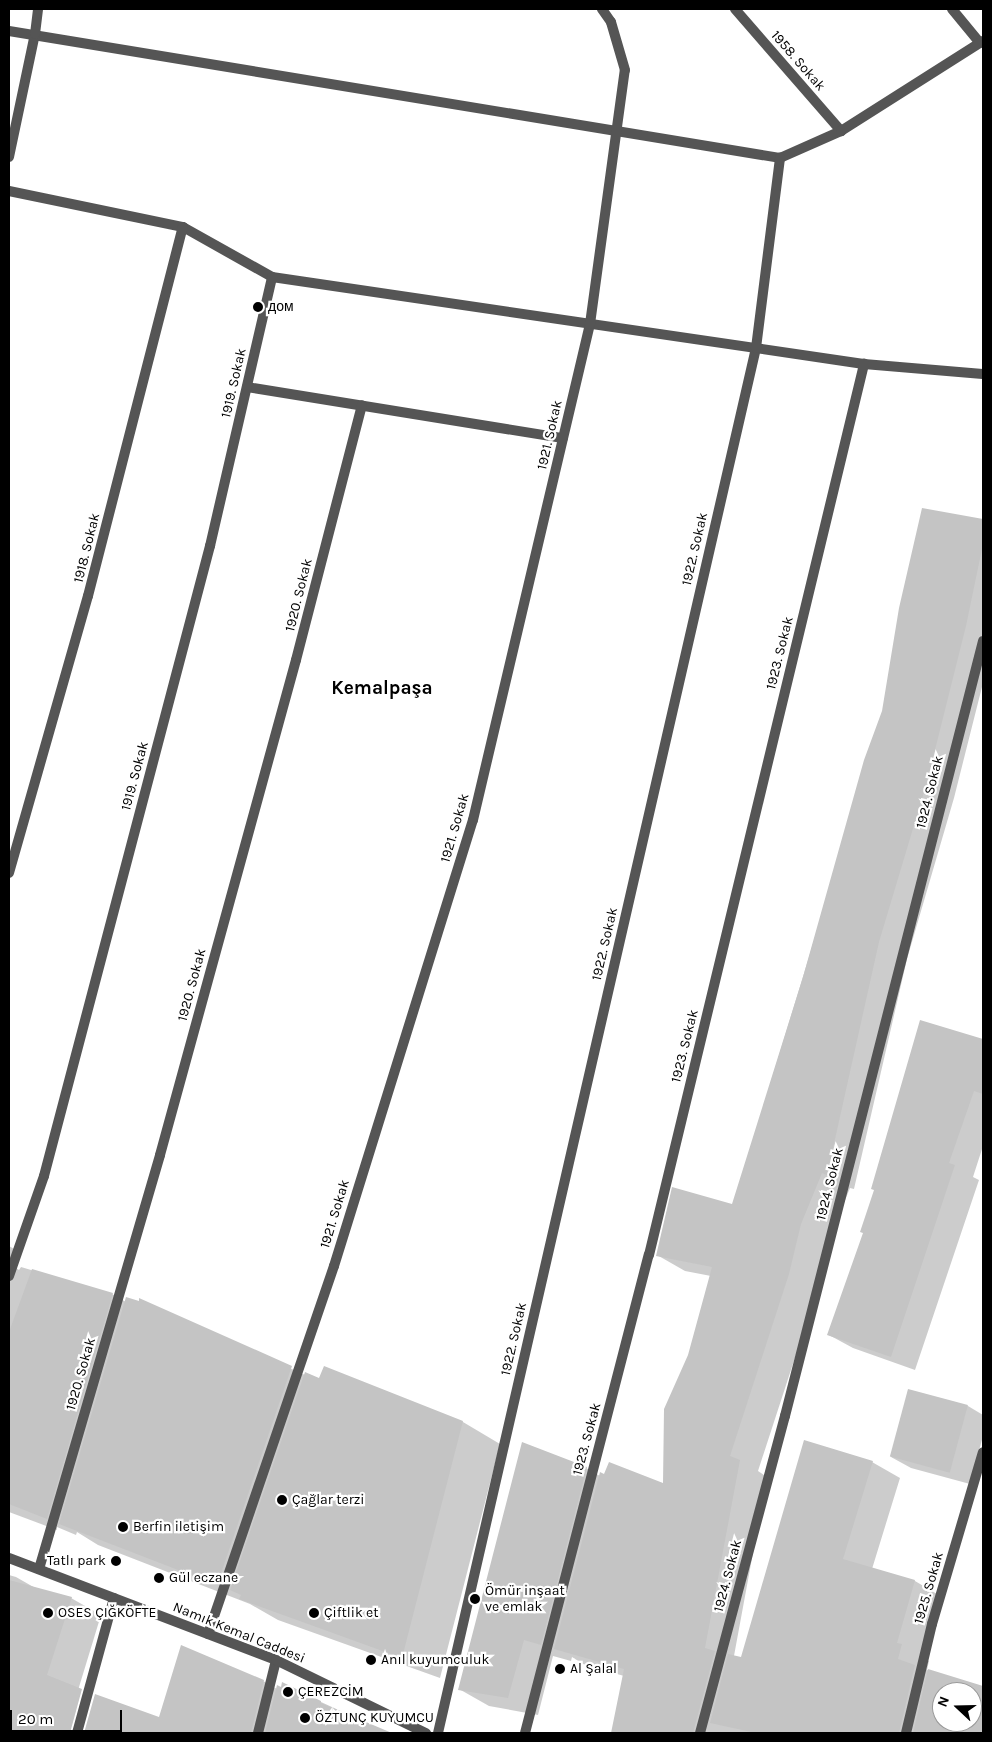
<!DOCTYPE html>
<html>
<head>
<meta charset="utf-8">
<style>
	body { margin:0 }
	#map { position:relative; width:992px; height:1742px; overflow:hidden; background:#fff; font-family:Karla,sans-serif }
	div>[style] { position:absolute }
	.shadow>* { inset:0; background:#0003 }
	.building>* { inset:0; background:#c4c4c4; transform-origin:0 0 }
	.minor>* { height:10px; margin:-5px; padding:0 5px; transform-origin:5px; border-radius:5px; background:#555 }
	.tertiary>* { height:10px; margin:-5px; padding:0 5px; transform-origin:5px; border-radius:5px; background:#555 }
	.dots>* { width:14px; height:14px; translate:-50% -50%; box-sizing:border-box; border:2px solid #fff; border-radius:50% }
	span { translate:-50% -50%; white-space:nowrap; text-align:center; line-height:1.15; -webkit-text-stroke:4.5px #fff; paint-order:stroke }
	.street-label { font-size:14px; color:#000 }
	.poi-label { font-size:14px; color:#000 }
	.left { translate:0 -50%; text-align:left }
	.right { translate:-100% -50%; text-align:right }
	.district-label { font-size:19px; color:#000; font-weight:700 }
	.frame { position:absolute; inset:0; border:10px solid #000; pointer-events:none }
	.north { position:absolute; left:932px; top:1682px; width:50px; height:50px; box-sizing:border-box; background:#fff; border:1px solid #999; border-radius:50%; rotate:291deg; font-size:14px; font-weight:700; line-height:20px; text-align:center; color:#000 }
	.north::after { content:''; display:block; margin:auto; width:18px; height:22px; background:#000; clip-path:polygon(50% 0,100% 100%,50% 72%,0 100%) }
	.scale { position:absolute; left:10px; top:1710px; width:112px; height:22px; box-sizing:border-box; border:2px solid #000; border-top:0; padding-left:6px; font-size:15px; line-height:18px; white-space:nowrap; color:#000; -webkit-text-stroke:4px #fff; paint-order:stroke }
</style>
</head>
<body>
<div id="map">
	<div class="shadow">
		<i style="clip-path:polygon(evenodd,923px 510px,983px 521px,983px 683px,954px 798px,907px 959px,854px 1189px,850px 1188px,829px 1240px,817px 1290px,758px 1471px,767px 1477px,734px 1656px,742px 1658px,872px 1462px,900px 1478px,872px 1569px,915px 1581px,942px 1597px,925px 1659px,929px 1661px,927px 1670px,983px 1688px,983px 1733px,613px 1733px,624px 1676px,583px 1664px,572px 1657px,571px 1661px,553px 1656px,538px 1715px,489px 1706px,459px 1689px,586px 1468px,600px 1476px,664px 1485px,689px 1355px,711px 1276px,685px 1271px,657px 1255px,733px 1206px,884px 711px,923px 510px,942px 1692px,972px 1692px,972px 1722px,942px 1722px,942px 1692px)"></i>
		<i style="clip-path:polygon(921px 1022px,983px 1040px,983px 1146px,973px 1177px,979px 1180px,915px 1370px,853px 1348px,829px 1335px,865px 1233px)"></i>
		<i style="clip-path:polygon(9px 1246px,21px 1253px,16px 1268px,19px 1270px,21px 1267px,112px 1294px,126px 1302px,139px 1302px,140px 1300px,305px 1375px,320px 1380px,324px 1368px,463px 1422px,500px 1444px,440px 1678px,278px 1620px,250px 1604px,98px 1545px,77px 1532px,76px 1535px,57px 1527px,57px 1530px,9px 1512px)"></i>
		<i style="clip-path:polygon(909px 1390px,968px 1406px,983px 1415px,983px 1436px,970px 1484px,911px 1468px,891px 1457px)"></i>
		<i style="clip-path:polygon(9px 1575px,16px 1577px,37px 1589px,71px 1598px,101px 1615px,65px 1733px,9px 1733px)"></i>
		<i style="clip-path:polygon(263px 1681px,277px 1689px,321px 1702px,389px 1733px,89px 1733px,99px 1697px,160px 1719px)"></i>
	</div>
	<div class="building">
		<i style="clip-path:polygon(922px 508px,983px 519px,983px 544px,966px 626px,927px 782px,879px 942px,827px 1175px,822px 1173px,801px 1224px,789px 1274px,730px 1456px,740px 1460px,705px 1648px,715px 1651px,693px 1733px,611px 1733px,624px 1669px,554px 1649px,600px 1472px,604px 1474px,609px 1462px,663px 1483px,664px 1409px,688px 1355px,712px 1267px,656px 1256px,672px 1187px,732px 1204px,803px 977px,864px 760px,882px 711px,899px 608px)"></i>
		<i style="clip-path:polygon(920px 1020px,983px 1039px,983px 1094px,974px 1091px,949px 1163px,955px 1165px,891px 1357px,827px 1335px,863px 1233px,860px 1232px,874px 1190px,871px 1189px)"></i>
		<i style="clip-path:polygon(32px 1269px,113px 1293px,47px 1519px,9px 1504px,9px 1332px)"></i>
		<i style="clip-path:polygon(126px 1297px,139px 1301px,139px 1298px,292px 1366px,217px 1585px,59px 1524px)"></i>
		<i style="clip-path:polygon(324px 1366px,463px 1421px,402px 1658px,239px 1599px,241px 1595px,230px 1590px,305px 1372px,319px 1378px)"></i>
		<i style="left:908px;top:1389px;width:62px;height:70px;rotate:15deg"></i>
		<i style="clip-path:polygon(804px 1440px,873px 1461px,843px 1559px,915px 1580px,897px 1643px,902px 1644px,898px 1659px,915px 1665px,899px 1733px,756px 1733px,710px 1723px,728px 1654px,741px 1657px)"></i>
		<i style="clip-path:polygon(522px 1442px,587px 1467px,541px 1645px,524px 1640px,508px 1698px,458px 1690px)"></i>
		<i style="clip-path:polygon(9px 1580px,72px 1597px,47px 1675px,82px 1689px,70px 1733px,9px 1733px)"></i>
		<i style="clip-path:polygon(181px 1645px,264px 1680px,251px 1733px,84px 1733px,95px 1694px,159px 1717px)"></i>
		<i style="clip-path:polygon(evenodd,928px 1669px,983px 1686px,983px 1733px,913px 1733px,928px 1669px,942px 1692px,972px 1692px,972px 1722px,942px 1722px,942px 1692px)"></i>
		<i style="clip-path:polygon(282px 1682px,321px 1701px,321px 1703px,392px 1733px,265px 1733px,277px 1685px,281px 1687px)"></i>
	</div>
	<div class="minor">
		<i style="left:735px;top:9px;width:162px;rotate:49deg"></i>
		<i style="left:952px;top:9px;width:44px;rotate:50.5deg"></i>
		<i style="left:9px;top:31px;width:781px;rotate:9.35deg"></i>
		<i style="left:780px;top:158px;width:67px;rotate:-23.9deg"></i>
		<i style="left:841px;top:131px;width:168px;rotate:-32.4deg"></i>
		<i style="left:9px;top:157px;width:126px;rotate:-78.1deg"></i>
		<i style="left:35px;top:34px;width:25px;rotate:-83deg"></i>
		<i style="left:9px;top:191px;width:178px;rotate:11.7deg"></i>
		<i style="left:183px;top:227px;width:102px;rotate:29.3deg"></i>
		<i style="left:272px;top:277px;width:598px;rotate:8.36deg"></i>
		<i style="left:864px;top:364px;width:119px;rotate:4.8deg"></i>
		<i style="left:247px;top:387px;width:320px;rotate:9.2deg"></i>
		<i style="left:9px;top:873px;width:288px;rotate:-74.1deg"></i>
		<i style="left:88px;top:596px;width:381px;rotate:-75.6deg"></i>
		<i style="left:9px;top:1276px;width:106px;rotate:-70.7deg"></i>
		<i style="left:44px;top:1176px;width:652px;rotate:-75.24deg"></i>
		<i style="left:210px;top:546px;width:276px;rotate:-77deg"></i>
		<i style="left:39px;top:1569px;width:431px;rotate:-73.7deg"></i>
		<i style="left:160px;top:1155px;width:513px;rotate:-74.64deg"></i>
		<i style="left:296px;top:660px;width:263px;rotate:-75.5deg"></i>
		<i style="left:208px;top:1634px;width:389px;rotate:-71.1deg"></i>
		<i style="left:334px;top:1266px;width:467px;rotate:-72.7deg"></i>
		<i style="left:473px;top:820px;width:510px;rotate:-76.73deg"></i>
		<i style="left:590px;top:324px;width:256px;rotate:-82.2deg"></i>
		<i style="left:625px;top:70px;width:50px;rotate:-106.3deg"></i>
		<i style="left:611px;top:22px;width:16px;rotate:-125deg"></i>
		<i style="left:77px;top:1733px;width:140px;rotate:-74.7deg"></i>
		<i style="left:258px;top:1733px;width:75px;rotate:-76.1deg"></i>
		<i style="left:438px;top:1733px;width:1421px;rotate:-77.07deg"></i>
		<i style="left:756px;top:348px;width:192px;rotate:-82.8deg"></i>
		<i style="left:525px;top:1733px;width:494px;rotate:-75.5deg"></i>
		<i style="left:649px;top:1255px;width:917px;rotate:-76.43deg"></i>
		<i style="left:700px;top:1733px;width:328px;rotate:-75deg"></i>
		<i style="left:785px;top:1416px;width:800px;rotate:-75.67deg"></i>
		<i style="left:906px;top:1733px;width:112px;rotate:-76.6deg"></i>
		<i style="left:932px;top:1624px;width:179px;rotate:-73.5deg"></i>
	</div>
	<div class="tertiary">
		<i style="left:9px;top:1558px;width:286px;rotate:20.9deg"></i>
		<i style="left:276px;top:1660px;width:167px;rotate:26deg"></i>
	</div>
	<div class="dots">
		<i style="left:258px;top:307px;background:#000"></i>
		<i style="left:282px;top:1500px;background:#000"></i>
		<i style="left:123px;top:1527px;background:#000"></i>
		<i style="left:116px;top:1561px;background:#000"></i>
		<i style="left:159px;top:1578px;background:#000"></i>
		<i style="left:475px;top:1599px;background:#000"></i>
		<i style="left:48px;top:1613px;background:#000"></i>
		<i style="left:314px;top:1613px;background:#000"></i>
		<i style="left:371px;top:1660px;background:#000"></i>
		<i style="left:560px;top:1669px;background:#000"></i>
		<i style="left:288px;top:1692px;background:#000"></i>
		<i style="left:305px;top:1718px;background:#000"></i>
	</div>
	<div class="street-label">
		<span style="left:798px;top:61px;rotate:49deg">1958. Sokak</span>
		<span style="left:234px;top:383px;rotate:-77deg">1919. Sokak</span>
		<span style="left:550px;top:435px;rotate:-77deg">1921. Sokak</span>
		<span style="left:87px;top:548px;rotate:-76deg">1918. Sokak</span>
		<span style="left:695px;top:549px;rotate:-77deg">1922. Sokak</span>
		<span style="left:299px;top:595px;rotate:-76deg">1920. Sokak</span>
		<span style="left:780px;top:653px;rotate:-76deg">1923. Sokak</span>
		<span style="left:135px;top:776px;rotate:-75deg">1919. Sokak</span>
		<span style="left:930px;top:792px;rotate:-76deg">1924. Sokak</span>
		<span style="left:455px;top:828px;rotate:-74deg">1921. Sokak</span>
		<span style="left:605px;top:944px;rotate:-77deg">1922. Sokak</span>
		<span style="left:192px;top:985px;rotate:-75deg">1920. Sokak</span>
		<span style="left:685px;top:1046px;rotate:-76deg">1923. Sokak</span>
		<span style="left:830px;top:1184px;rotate:-76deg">1924. Sokak</span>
		<span style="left:335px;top:1214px;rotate:-73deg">1921. Sokak</span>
		<span style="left:514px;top:1339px;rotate:-77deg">1922. Sokak</span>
		<span style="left:81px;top:1374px;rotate:-74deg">1920. Sokak</span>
		<span style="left:587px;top:1439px;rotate:-75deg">1923. Sokak</span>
		<span style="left:728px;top:1576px;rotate:-75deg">1924. Sokak</span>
		<span style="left:929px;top:1588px;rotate:-74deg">1925. Sokak</span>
		<span style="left:239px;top:1633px;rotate:22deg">Namık Kemal Caddesi</span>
	</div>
	<div class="poi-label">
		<span class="left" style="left:268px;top:307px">дом</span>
		<span class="left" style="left:292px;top:1500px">Çağlar terzi</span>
		<span class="left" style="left:133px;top:1527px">Berfin iletişim</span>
		<span class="right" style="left:106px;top:1561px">Tatlı park</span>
		<span class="left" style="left:169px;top:1578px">Gül eczane</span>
		<span class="left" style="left:485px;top:1599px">Ömür inşaat<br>ve emlak</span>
		<span class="left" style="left:58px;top:1613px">OSES ÇIĞKÖFTE</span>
		<span class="left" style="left:324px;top:1613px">Çiftlik et</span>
		<span class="left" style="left:381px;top:1660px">Anıl kuyumculuk</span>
		<span class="left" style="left:570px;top:1669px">Al Şalal</span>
		<span class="left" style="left:298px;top:1692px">ÇEREZCİM</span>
		<span class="left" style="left:315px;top:1718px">ÖZTUNÇ KUYUMCU</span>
	</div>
	<div class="district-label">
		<span style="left:382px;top:689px">Kemalpaşa</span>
	</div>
	<div class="frame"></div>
	<div class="north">N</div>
	<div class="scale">20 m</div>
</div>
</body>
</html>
